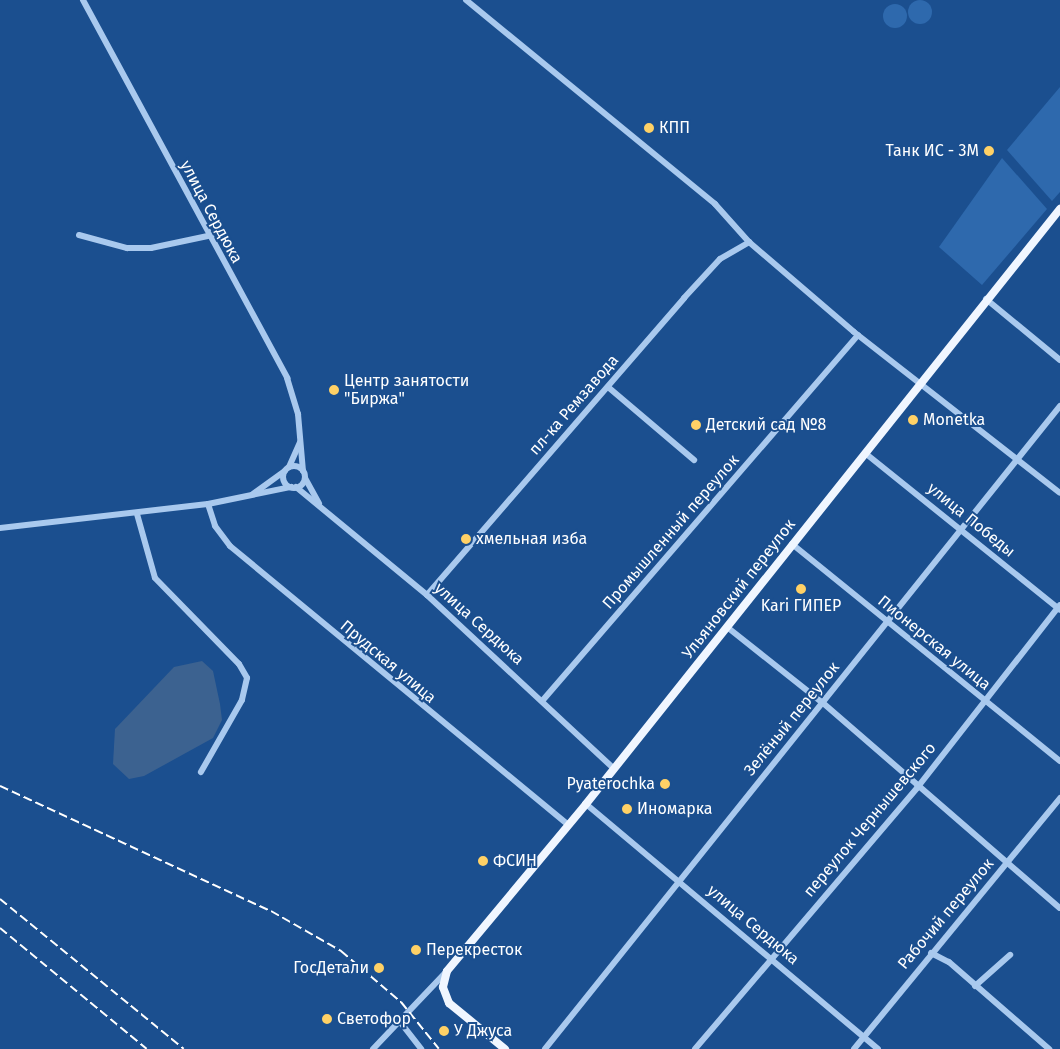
<!DOCTYPE html>
<html>
<head>
<meta charset="utf-8">
<style>
	body { margin:0 }
	#map { position:relative; width:1060px; height:1049px; overflow:hidden; background:#1b4f8f; font-family:"Fira Sans",sans-serif }
	div>[style] { position:absolute }
	.green>* { inset:0; background:#2e69ad }
	.round { border-radius:50% }
	.water>* { inset:0; background:#3c6290 }
	.minor>* { height:6px; margin:-3px; padding:0 3px; transform-origin:3px; border-radius:3px; background:#a9c9ee }
	.minor>.ring { margin:-3px; padding:0; box-sizing:content-box; background:none; border:6px solid #a9c9ee; border-radius:50% }
	.major>* { height:8px; margin:-4px; padding:0 4px; transform-origin:4px; border-radius:4px; background:#f0f6ff }
	.rail>* { height:2px; margin-top:-1px; transform-origin:0; background:repeating-linear-gradient(90deg,#fff 0 9px,transparent 0 13px) }
	.dots>* { width:14px; height:14px; translate:-50% -50%; box-sizing:border-box; border:2px solid #1b4f8f; border-radius:50% }
	span { translate:-50% -50%; white-space:nowrap; text-align:center; line-height:1.15; -webkit-text-stroke:4px #1b4f8f; paint-order:stroke }
	.poi-label { font-size:16px; color:#fff }
	.left { translate:0 -50%; text-align:left }
	.right { translate:-100% -50%; text-align:right }
	.street-label { font-size:16px; color:#fff }
</style>
</head>
<body>
<div id="map">
	<div class="green">
		<i class="round" style="left:908px;top:0;width:24px;height:24px"></i>
		<i class="round" style="left:883px;top:4px;width:24px;height:24px"></i>
		<i style="clip-path:polygon(1060px 87px,1060px 192px,1052px 201px,1007px 150px)"></i>
		<i style="clip-path:polygon(1002px 158px,1047px 209px,982px 285px,939px 247px)"></i>
	</div>
	<div class="water">
		<i style="clip-path:polygon(202px 661px,213px 671px,220px 704px,222px 720px,213px 738px,144px 776px,129px 779px,113px 764px,115px 729px,174px 667px)"></i>
	</div>
	<div class="minor">
		<i style="left:83px;top:0;width:430px;rotate:61.6deg"></i>
		<i style="left:287px;top:378px;width:38px;rotate:73deg"></i>
		<i style="left:298px;top:414px;width:57px;rotate:85deg"></i>
		<i style="left:466px;top:0;width:322px;rotate:39.3deg"></i>
		<i style="left:715px;top:204px;width:51px;rotate:48.2deg"></i>
		<i style="left:749px;top:242px;width:138px;rotate:40.6deg"></i>
		<i style="left:854px;top:332px;width:261px;rotate:38deg"></i>
		<i style="left:79px;top:235px;width:50px;rotate:15.2deg"></i>
		<i style="left:127px;top:248px;width:24px"></i>
		<i style="left:151px;top:248px;width:58px;rotate:-11.9deg"></i>
		<i style="left:986px;top:299px;width:96px;rotate:39.5deg"></i>
		<i style="left:608px;top:387px;width:113px;rotate:40.3deg"></i>
		<i style="left:865px;top:453px;width:250px;rotate:38.8deg"></i>
		<i class="ring" style="left:283px;top:466px;width:16px;height:16px"></i>
		<i style="left:289px;top:467px;width:27px;rotate:-66deg"></i>
		<i style="left:305px;top:478px;width:29px;rotate:61deg"></i>
		<i style="left:296px;top:487px;width:170px;rotate:39.5deg"></i>
		<i style="left:427px;top:595px;width:255px;rotate:42.9deg"></i>
		<i style="left:253px;top:494px;width:39px;rotate:-36deg"></i>
		<i style="left:208px;top:504px;width:23px;rotate:72deg"></i>
		<i style="left:215px;top:526px;width:25px;rotate:53deg"></i>
		<i style="left:230px;top:546px;width:438px;rotate:39.5deg"></i>
		<i style="left:137px;top:514px;width:66px;rotate:74.3deg"></i>
		<i style="left:155px;top:578px;width:120px;rotate:45.7deg"></i>
		<i style="left:239px;top:664px;width:16px;rotate:60deg"></i>
		<i style="left:247px;top:678px;width:23px;rotate:103deg"></i>
		<i style="left:242px;top:700px;width:83px;rotate:119.7deg"></i>
		<i style="left:0;top:528px;width:209px;rotate:-6.6deg"></i>
		<i style="left:208px;top:504px;width:85px;rotate:-11.6deg"></i>
		<i style="left:792px;top:544px;width:345px;rotate:39deg"></i>
		<i style="left:427px;top:595px;width:393px;rotate:-49.1deg"></i>
		<i style="left:684px;top:298px;width:53px;rotate:-47.3deg"></i>
		<i style="left:720px;top:259px;width:34px;rotate:-30deg"></i>
		<i style="left:727px;top:627px;width:122px;rotate:38.4deg"></i>
		<i style="left:823px;top:703px;width:313px;rotate:40.9deg"></i>
		<i style="left:543px;top:700px;width:482px;rotate:-49.2deg"></i>
		<i style="left:586px;top:804px;width:381px;rotate:40deg"></i>
		<i style="left:931px;top:953px;width:20px;rotate:27deg"></i>
		<i style="left:949px;top:962px;width:133px;rotate:41deg"></i>
		<i style="left:975px;top:986px;width:47px;rotate:-41.5deg"></i>
		<i style="left:401px;top:1023px;width:33px;rotate:52deg"></i>
		<i style="left:373px;top:1049px;width:106px;rotate:-46.5deg"></i>
		<i style="left:545px;top:1049px;width:824px;rotate:-51.31deg"></i>
		<i style="left:695px;top:1049px;width:343px;rotate:-49.6deg"></i>
		<i style="left:917px;top:788px;width:232px;rotate:-52deg"></i>
		<i style="left:854px;top:1049px;width:325px;rotate:-50.6deg"></i>
	</div>
	<div class="major">
		<i style="left:505px;top:1049px;width:72px;rotate:-140.6deg"></i>
		<i style="left:449px;top:1003px;width:17px;rotate:-111deg"></i>
		<i style="left:443px;top:987px;width:16px;rotate:-76deg"></i>
		<i style="left:447px;top:971px;width:217px;rotate:-50.2deg"></i>
		<i style="left:586px;top:804px;width:761px;rotate:-51.46deg"></i>
	</div>
	<div class="rail">
		<i style="left:0;top:786px;width:298px;rotate:24.8deg"></i>
		<i style="left:271px;top:911px;width:81px;rotate:29.7deg"></i>
		<i style="left:341px;top:951px;width:79px;rotate:40.4deg"></i>
		<i style="left:401px;top:1002px;width:60px;rotate:51deg"></i>
		<i style="left:0;top:899px;width:237px;rotate:39.2deg"></i>
		<i style="left:0;top:928px;width:190px;rotate:39.5deg"></i>
	</div>
	<div class="dots">
		<i style="left:649px;top:128px;background:#ffd166"></i>
		<i style="left:989px;top:151px;background:#ffd166"></i>
		<i style="left:334px;top:390px;background:#ffd166"></i>
		<i style="left:913px;top:420px;background:#ffd166"></i>
		<i style="left:696px;top:425px;background:#ffd166"></i>
		<i style="left:466px;top:539px;background:#ffd166"></i>
		<i style="left:801px;top:589px;background:#ffd166"></i>
		<i style="left:665px;top:784px;background:#ffd166"></i>
		<i style="left:627px;top:809px;background:#ffd166"></i>
		<i style="left:483px;top:861px;background:#ffd166"></i>
		<i style="left:416px;top:950px;background:#ffd166"></i>
		<i style="left:379px;top:968px;background:#ffd166"></i>
		<i style="left:327px;top:1019px;background:#ffd166"></i>
		<i style="left:444px;top:1031px;background:#ffd166"></i>
	</div>
	<div class="poi-label">
		<span class="left" style="left:659px;top:128px">КПП</span>
		<span class="right" style="left:979px;top:151px">Танк ИС - 3М</span>
		<span class="left" style="left:344px;top:390px">Центр занятости<br>"Биржа"</span>
		<span class="left" style="left:923px;top:420px">Monetka</span>
		<span class="left" style="left:706px;top:425px">Детский сад №8</span>
		<span class="left" style="left:476px;top:539px">хмельная изба</span>
		<span style="left:801px;top:606px">Kari ГИПЕР</span>
		<span class="right" style="left:655px;top:784px">Pyaterochka</span>
		<span class="left" style="left:637px;top:809px">Иномарка</span>
		<span class="left" style="left:493px;top:861px">ФСИН</span>
		<span class="left" style="left:426px;top:950px">Перекресток</span>
		<span class="right" style="left:369px;top:968px">ГосДетали</span>
		<span class="left" style="left:337px;top:1019px">Светофор</span>
		<span class="left" style="left:454px;top:1031px">У Джуса</span>
	</div>
	<div class="street-label">
		<span style="left:211px;top:212px;rotate:62deg">улица Сердюка</span>
		<span style="left:574px;top:405px;rotate:-49deg">пл-ка Ремзавода</span>
		<span style="left:971px;top:520px;rotate:39deg">улица Победы</span>
		<span style="left:671px;top:532px;rotate:-49deg">Промышленный переулок</span>
		<span style="left:739px;top:589px;rotate:-52deg">Ульяновский переулок</span>
		<span style="left:479px;top:624px;rotate:42deg">улица Сердюка</span>
		<span style="left:934px;top:643px;rotate:39deg">Пионерская улица</span>
		<span style="left:388px;top:662px;rotate:40deg">Прудская улица</span>
		<span style="left:792px;top:719px;rotate:-51deg">Зелёный переулок</span>
		<span style="left:870px;top:820px;rotate:-50deg">переулок Чернышевского</span>
		<span style="left:946px;top:914px;rotate:-50deg">Рабочий переулок</span>
		<span style="left:753px;top:925px;rotate:40deg">улица Сердюка</span>
	</div>
</div>
</body>
</html>
